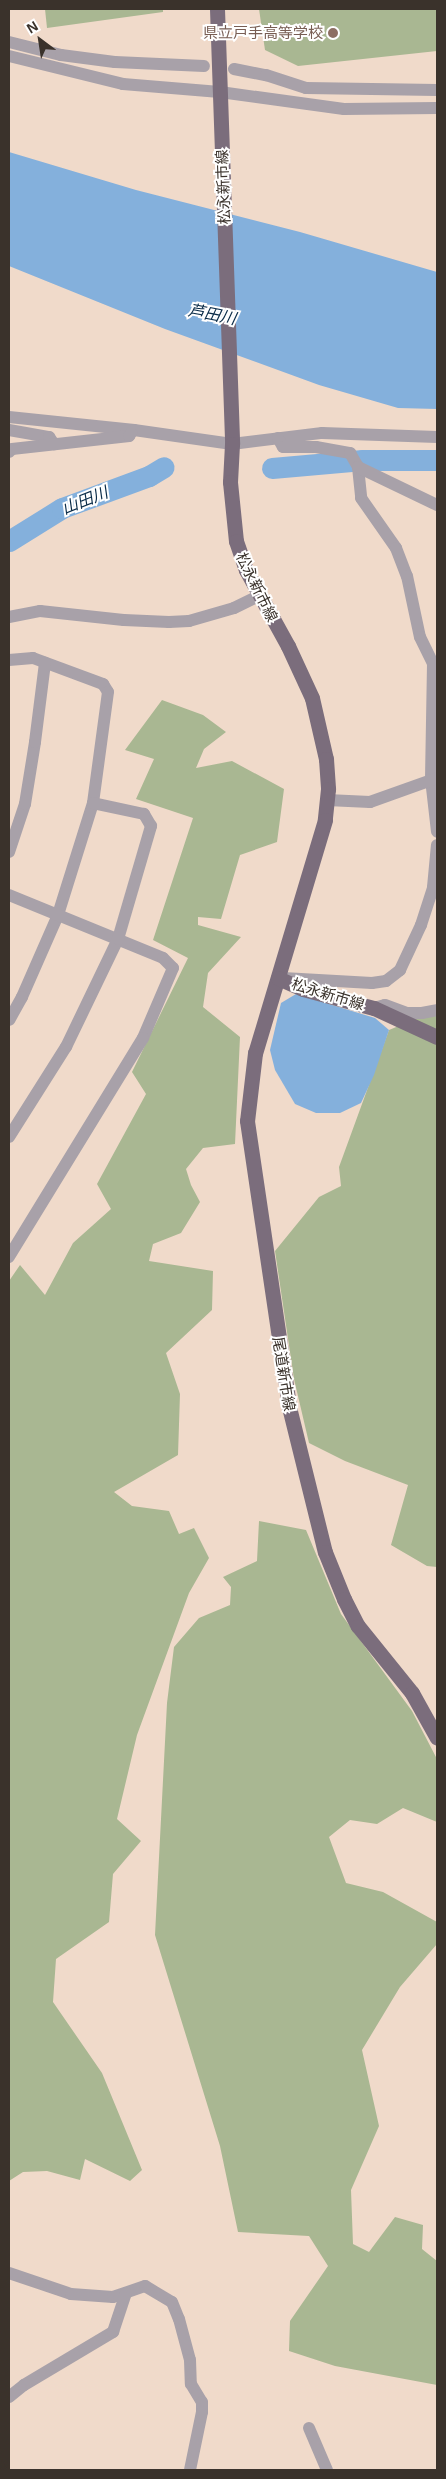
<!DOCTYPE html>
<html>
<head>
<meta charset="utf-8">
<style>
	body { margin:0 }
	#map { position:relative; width:446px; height:2479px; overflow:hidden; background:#f0daca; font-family:Helvetica,"Noto Sans JP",sans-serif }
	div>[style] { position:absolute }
	.green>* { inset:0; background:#a9b792 }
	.water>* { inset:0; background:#84b0dc }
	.river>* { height:21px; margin:-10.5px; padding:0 10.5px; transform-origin:10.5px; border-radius:10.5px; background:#84b0dc }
	.minor>* { height:12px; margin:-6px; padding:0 6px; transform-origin:6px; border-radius:6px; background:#a8a1a9 }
	.major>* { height:15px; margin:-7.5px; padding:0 7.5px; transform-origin:7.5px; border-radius:7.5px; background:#7b6d7c }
	.dots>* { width:14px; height:14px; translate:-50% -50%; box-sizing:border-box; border:2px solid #fff; border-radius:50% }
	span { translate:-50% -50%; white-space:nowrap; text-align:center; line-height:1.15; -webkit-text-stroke:4px #fff; paint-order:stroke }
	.education-label { font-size:15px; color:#785e54 }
	.right { translate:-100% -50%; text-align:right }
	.street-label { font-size:15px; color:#3a322b }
	.water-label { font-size:16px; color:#092b48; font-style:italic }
	.frame { position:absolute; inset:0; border:10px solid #3a322b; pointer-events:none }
	.north { position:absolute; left:15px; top:15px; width:50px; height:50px; -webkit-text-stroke:4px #fff; paint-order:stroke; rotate:329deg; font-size:14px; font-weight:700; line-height:20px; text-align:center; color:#3a322b }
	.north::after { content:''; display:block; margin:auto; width:18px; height:22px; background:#3a322b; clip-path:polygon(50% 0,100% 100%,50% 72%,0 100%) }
</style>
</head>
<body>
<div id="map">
	<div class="green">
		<i style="clip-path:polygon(45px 9px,163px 9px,163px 12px,47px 28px)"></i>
		<i style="clip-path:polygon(259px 9px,437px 9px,437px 51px,298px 66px,265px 50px)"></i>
		<i style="clip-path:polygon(162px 700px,203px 715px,226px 732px,204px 749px,196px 768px,232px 761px,284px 789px,277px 842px,240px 855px,221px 919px,198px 917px,198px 925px,241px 937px,208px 973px,203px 1007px,240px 1037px,235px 1144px,203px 1148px,186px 1169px,191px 1185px,200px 1202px,181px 1233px,153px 1244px,149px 1261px,213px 1271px,212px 1310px,166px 1353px,180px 1394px,178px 1455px,114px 1492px,132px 1506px,169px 1511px,179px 1534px,194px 1528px,209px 1558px,189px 1593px,137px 1735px,117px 1819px,141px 1841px,113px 1874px,109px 1922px,56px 1959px,53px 2002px,102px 2073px,142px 2170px,130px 2181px,85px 2159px,80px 2180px,47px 2171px,23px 2172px,9px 2181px,9px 1281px,20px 1265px,45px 1295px,73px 1243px,111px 1209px,97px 1184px,146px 1094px,132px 1072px,188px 958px,153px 940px,193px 818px,136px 799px,154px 759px,125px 750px)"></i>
		<i style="clip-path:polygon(437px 1010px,437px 1567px,427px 1566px,391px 1545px,408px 1485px,345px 1461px,309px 1443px,294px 1379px,275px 1251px,319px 1197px,341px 1186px,339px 1167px,389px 1030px)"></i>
		<i style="clip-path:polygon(259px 1521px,306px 1530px,341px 1614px,412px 1711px,437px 1759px,437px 1822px,403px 1808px,377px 1824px,350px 1820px,329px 1837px,346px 1883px,383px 1892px,437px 1922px,437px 1944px,400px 1987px,362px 2050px,379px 2126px,351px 2190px,353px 2244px,369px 2252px,395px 2217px,423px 2225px,422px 2249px,437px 2261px,437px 2385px,335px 2366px,289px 2351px,290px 2321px,328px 2266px,309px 2236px,238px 2232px,220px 2146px,155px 1935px,167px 1703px,174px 1647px,199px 1618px,230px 1605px,231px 1587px,223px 1577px,257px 1561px)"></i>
	</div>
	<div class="water">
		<i style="clip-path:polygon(9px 152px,136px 190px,300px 232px,437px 272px,437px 409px,398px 408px,319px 385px,165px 329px,9px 266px)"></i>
		<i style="clip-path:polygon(296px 994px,375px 1018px,389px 1030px,374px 1075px,361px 1103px,340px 1113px,316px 1113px,295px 1104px,275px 1070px,270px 1050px,281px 1003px)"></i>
	</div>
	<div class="river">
		<i style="left:272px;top:468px;width:91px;rotate:-5deg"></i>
		<i style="left:363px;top:460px;width:74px"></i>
		<i style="left:9px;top:541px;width:62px;rotate:-31.9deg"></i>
		<i style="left:62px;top:508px;width:93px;rotate:-20.2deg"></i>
		<i style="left:149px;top:476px;width:17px;rotate:-31deg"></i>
	</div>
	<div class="minor">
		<i style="left:9px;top:42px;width:54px;rotate:14deg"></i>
		<i style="left:61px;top:55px;width:54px;rotate:7.4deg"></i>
		<i style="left:115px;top:62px;width:89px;rotate:2.6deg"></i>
		<i style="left:9px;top:56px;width:117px;rotate:13.8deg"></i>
		<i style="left:123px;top:84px;width:97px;rotate:4.7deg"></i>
		<i style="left:220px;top:92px;width:125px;rotate:7.8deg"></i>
		<i style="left:344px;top:109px;width:93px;rotate:-0.6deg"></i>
		<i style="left:234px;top:69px;width:33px;rotate:11deg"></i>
		<i style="left:266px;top:75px;width:42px;rotate:18deg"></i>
		<i style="left:306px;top:88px;width:131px;rotate:0.9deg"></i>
		<i style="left:9px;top:417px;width:126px;rotate:5.9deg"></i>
		<i style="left:134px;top:430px;width:99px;rotate:8.1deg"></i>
		<i style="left:232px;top:444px;width:91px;rotate:-7deg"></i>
		<i style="left:322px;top:433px;width:115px;rotate:2deg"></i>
		<i style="left:9px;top:430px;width:41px;rotate:9.9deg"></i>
		<i style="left:49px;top:437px;width:9px;rotate:54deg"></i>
		<i style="left:278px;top:438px;width:10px;rotate:61deg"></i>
		<i style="left:283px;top:447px;width:33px"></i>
		<i style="left:316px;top:447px;width:35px;rotate:10deg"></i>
		<i style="left:350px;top:453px;width:16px;rotate:60deg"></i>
		<i style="left:358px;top:467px;width:31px;rotate:84deg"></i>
		<i style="left:361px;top:498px;width:61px;rotate:55deg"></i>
		<i style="left:396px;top:548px;width:30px;rotate:69deg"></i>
		<i style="left:407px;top:576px;width:62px;rotate:78deg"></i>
		<i style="left:420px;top:637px;width:30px;rotate:64deg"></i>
		<i style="left:433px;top:664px;width:115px;rotate:91deg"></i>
		<i style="left:431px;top:779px;width:53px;rotate:83.5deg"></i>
		<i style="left:9px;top:452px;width:4px;rotate:-45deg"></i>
		<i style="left:12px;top:449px;width:118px;rotate:-6.3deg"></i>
		<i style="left:129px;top:436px;width:4px;rotate:-56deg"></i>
		<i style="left:358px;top:467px;width:88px;rotate:25.7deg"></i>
		<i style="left:9px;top:617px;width:32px;rotate:-11deg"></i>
		<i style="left:40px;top:611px;width:84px;rotate:6.1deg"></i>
		<i style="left:124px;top:620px;width:45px;rotate:2.5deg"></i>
		<i style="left:169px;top:622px;width:20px;rotate:-3deg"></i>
		<i style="left:189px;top:621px;width:47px;rotate:-16.1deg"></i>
		<i style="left:234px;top:608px;width:28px;rotate:-26deg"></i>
		<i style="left:9px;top:660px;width:24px;rotate:-5deg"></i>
		<i style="left:33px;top:658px;width:75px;rotate:20.4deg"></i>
		<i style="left:103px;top:684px;width:9px;rotate:58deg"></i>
		<i style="left:108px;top:692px;width:112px;rotate:97.7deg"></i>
		<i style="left:93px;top:803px;width:117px;rotate:107.4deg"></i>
		<i style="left:58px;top:915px;width:90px;rotate:113.7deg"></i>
		<i style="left:22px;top:997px;width:26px;rotate:119deg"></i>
		<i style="left:327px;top:800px;width:43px;rotate:2.7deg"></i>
		<i style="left:370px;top:802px;width:71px;rotate:-19.7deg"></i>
		<i style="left:9px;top:852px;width:51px;rotate:-71.6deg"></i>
		<i style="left:25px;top:804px;width:63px;rotate:-80.8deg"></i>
		<i style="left:35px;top:742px;width:80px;rotate:-82.8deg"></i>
		<i style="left:9px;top:895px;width:166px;rotate:22.2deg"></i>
		<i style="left:163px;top:958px;width:14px;rotate:45deg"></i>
		<i style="left:173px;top:968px;width:76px;rotate:113.2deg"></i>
		<i style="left:143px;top:1038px;width:257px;rotate:121.5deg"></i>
		<i style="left:283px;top:978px;width:89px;rotate:3.2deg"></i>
		<i style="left:372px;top:983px;width:14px;rotate:-8deg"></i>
		<i style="left:386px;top:981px;width:18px;rotate:-38deg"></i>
		<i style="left:400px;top:970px;width:50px;rotate:-65deg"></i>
		<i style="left:421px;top:925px;width:40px;rotate:-72deg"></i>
		<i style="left:433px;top:887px;width:42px;rotate:-84.6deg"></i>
		<i style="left:374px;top:1008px;width:11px;rotate:-15deg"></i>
		<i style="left:385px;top:1005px;width:23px;rotate:20deg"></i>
		<i style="left:407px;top:1013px;width:15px"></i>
		<i style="left:422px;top:1013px;width:15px;rotate:-11deg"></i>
		<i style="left:9px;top:1137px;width:107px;rotate:-57.7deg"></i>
		<i style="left:66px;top:1047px;width:120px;rotate:-64.3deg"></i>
		<i style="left:118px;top:939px;width:118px;rotate:-73.7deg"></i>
		<i style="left:151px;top:826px;width:14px;rotate:-120deg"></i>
		<i style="left:144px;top:814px;width:52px;rotate:-167.8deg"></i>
		<i style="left:9px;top:2273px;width:65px;rotate:18.7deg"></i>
		<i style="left:71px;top:2294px;width:42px;rotate:4.1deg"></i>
		<i style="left:113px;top:2297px;width:34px;rotate:-19deg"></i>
		<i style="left:145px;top:2286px;width:31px;rotate:31deg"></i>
		<i style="left:172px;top:2302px;width:18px;rotate:68deg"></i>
		<i style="left:179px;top:2319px;width:42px;rotate:75deg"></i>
		<i style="left:190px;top:2360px;width:24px;rotate:88deg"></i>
		<i style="left:191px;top:2384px;width:21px;rotate:59deg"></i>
		<i style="left:202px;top:2402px;width:10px;rotate:90deg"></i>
		<i style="left:202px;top:2412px;width:59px;rotate:101.7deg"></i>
		<i style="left:9px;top:2397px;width:19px;rotate:-39deg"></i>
		<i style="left:24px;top:2385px;width:104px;rotate:-30.8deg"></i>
		<i style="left:113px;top:2332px;width:41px;rotate:-71.6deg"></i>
		<i style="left:309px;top:2428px;width:46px;rotate:66.8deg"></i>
	</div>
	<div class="major">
		<i style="left:217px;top:9px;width:435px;rotate:88deg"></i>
		<i style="left:232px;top:444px;width:38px;rotate:93deg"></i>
		<i style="left:230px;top:482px;width:59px;rotate:84.2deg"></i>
		<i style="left:236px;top:541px;width:31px;rotate:71deg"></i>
		<i style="left:246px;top:570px;width:87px;rotate:61.1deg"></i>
		<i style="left:288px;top:646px;width:57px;rotate:65.2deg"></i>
		<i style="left:312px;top:698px;width:63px;rotate:77.1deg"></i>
		<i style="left:326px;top:759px;width:30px;rotate:86deg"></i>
		<i style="left:328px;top:789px;width:31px;rotate:96deg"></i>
		<i style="left:325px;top:820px;width:243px;rotate:106.7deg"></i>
		<i style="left:255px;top:1053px;width:68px;rotate:96.7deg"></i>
		<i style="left:247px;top:1121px;width:289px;rotate:81.6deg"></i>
		<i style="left:289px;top:1407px;width:149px;rotate:76.1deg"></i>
		<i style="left:325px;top:1552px;width:51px;rotate:68deg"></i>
		<i style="left:344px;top:1599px;width:30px;rotate:63deg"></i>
		<i style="left:358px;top:1626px;width:86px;rotate:51.1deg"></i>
		<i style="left:412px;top:1693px;width:51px;rotate:60.9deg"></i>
		<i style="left:278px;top:978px;width:27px;rotate:24deg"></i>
		<i style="left:303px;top:989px;width:73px;rotate:15deg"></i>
		<i style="left:374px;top:1008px;width:69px;rotate:24.7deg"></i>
	</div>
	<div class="dots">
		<i style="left:333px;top:33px;background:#8d6e63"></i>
	</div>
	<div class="education-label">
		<span class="right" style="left:323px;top:33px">県立戸手高等学校</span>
	</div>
	<div class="street-label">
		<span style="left:223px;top:187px;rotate:-92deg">松永新市線</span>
		<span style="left:257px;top:587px;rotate:64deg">松永新市線</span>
		<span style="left:328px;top:994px;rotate:17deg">松永新市線</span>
		<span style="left:284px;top:1374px;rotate:81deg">尾道新市線</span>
	</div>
	<div class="water-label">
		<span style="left:212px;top:315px;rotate:11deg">芦田川</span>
		<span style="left:85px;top:501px;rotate:-22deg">山田川</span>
	</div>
	<div class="frame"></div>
	<div class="north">N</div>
</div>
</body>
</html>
